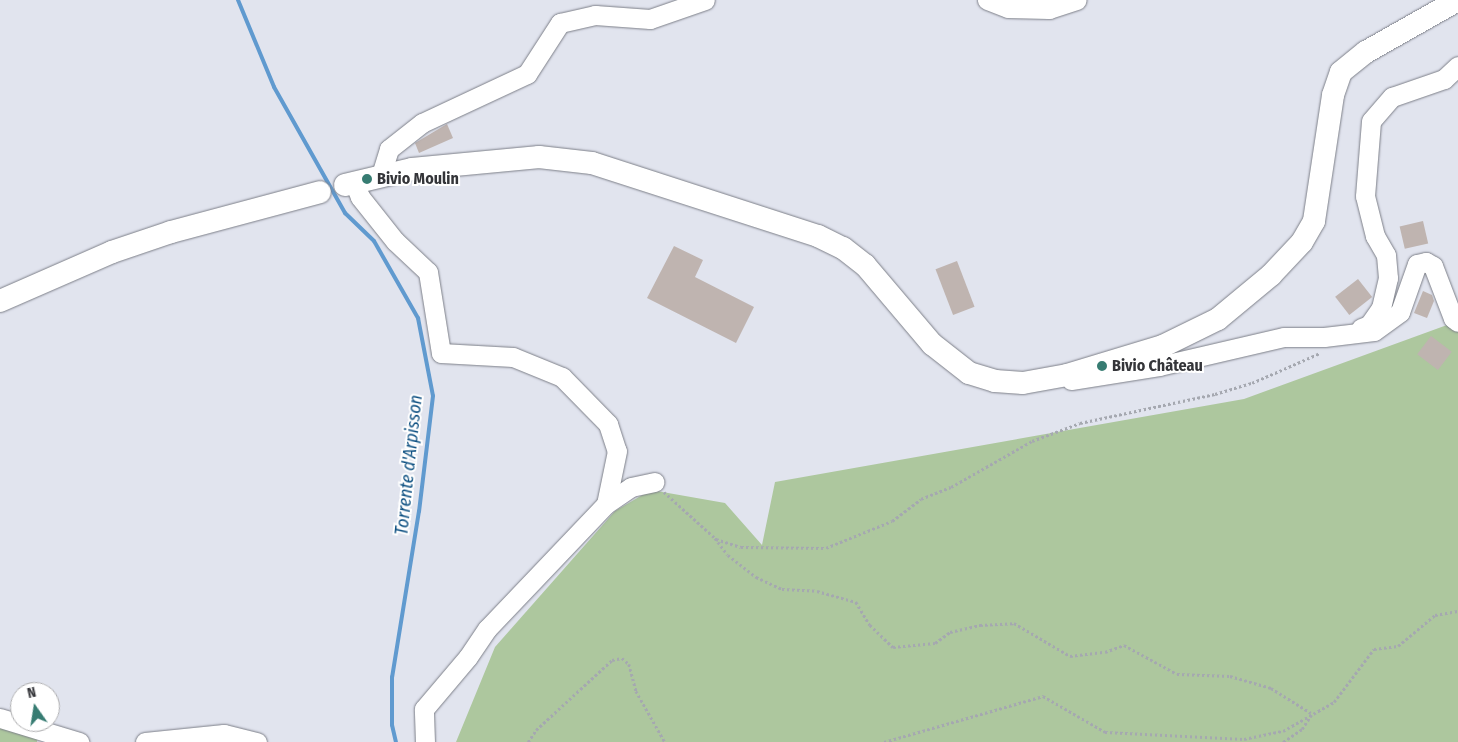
<!DOCTYPE html>
<html>
<head>
<meta charset="utf-8">
<style>
	body { margin:0 }
	#map { position:relative; width:1458px; height:742px; overflow:hidden; background:#e1e4ee; font-family:"Fira Sans Condensed",sans-serif }
	div>[style] { position:absolute }
	.green>* { inset:0; background:#adc79e }
	.stream>* { height:4px; margin:-2px; padding:0 2px; transform-origin:2px; border-radius:2px; background:#609acf }
	.building>* { inset:0; background:#bfb4b0; transform-origin:0 0 }
	.path>* { height:2.5px; margin-top:-1.25px; transform-origin:0; background:repeating-linear-gradient(90deg,#a5a8b0 0 2.5px,transparent 0 5px) }
	.roads { filter:drop-shadow(0 0 1px #7c7f88) drop-shadow(0 0 1px #7c7f88) }
	.minor>* { height:19px; margin:-9.5px; padding:0 9.5px; transform-origin:9.5px; border-radius:9.5px; background:#fff }
	.major>* { height:22px; margin:-11px; padding:0 11px; transform-origin:11px; border-radius:11px; background:#fff }
	.dots>* { width:14px; height:14px; translate:-50% -50%; box-sizing:border-box; border:2px solid #fff; border-radius:50% }
	span { translate:-50% -50%; white-space:nowrap; text-align:center; line-height:1.15; -webkit-text-stroke:4px #fff; paint-order:stroke }
	.poi-label { font-size:16px; color:#343539; font-weight:700 }
	.left { translate:0 -50%; text-align:left }
	.water-label { font-size:18px; color:#0c4f81; font-style:italic }
	.north { position:absolute; left:10px; top:682px; width:50px; height:50px; box-sizing:border-box; background:#fff; border:1px solid #aeaeb0; border-radius:50%; rotate:347deg; font-size:14px; font-weight:700; line-height:20px; text-align:center; color:#343539 }
	.north::after { content:''; display:block; margin:auto; width:18px; height:22px; background:#377c72; clip-path:polygon(50% 0,100% 100%,50% 72%,0 100%) }
</style>
</head>
<body>
<div id="map">
	<div class="green">
		<i style="clip-path:polygon(1458px 321px,1458px 742px,456px 742px,495px 647px,615px 511px,651px 490px,725px 503px,762px 545px,775px 482px,1244px 399px)"></i>
		<i style="clip-path:polygon(0 724px,38px 735px,37px 742px,0 742px)"></i>
	</div>
	<div class="stream">
		<i style="left:238px;top:0;width:94px;rotate:67.5deg"></i>
		<i style="left:274px;top:87px;width:145px;rotate:60.6deg"></i>
		<i style="left:345px;top:213px;width:40px;rotate:44deg"></i>
		<i style="left:374px;top:241px;width:89px;rotate:60.3deg"></i>
		<i style="left:418px;top:318px;width:79px;rotate:79.1deg"></i>
		<i style="left:433px;top:396px;width:116px;rotate:96.9deg"></i>
		<i style="left:419px;top:511px;width:168px;rotate:99.2deg"></i>
		<i style="left:392px;top:677px;width:48px;rotate:90deg"></i>
		<i style="left:392px;top:725px;width:17px;rotate:77deg"></i>
	</div>
	<div class="building">
		<i style="clip-path:polygon(447px 124px,453px 138px,419px 153px,415px 143px)"></i>
		<i style="left:1423px;top:221px;width:23px;height:24px;rotate:77deg"></i>
		<i style="clip-path:polygon(674px 246px,703px 260px,695px 277px,754px 307px,736px 343px,647px 298px)"></i>
		<i style="left:957px;top:261px;width:49px;height:23px;rotate:69deg"></i>
		<i style="left:1358px;top:279px;width:23px;height:29px;rotate:52deg"></i>
		<i style="clip-path:polygon(1423px 291px,1432px 295px,1434px 301px,1427px 318px,1414px 313px)"></i>
		<i style="left:1431px;top:336px;width:26px;height:23px;rotate:37deg"></i>
	</div>
	<div class="path">
		<i style="left:664px;top:492px;width:69px;rotate:42deg"></i>
		<i style="left:715px;top:538px;width:21px;rotate:53deg"></i>
		<i style="left:728px;top:555px;width:36px;rotate:38deg"></i>
		<i style="left:756px;top:577px;width:29px;rotate:25deg"></i>
		<i style="left:782px;top:589px;width:35px;rotate:3deg"></i>
		<i style="left:817px;top:591px;width:41px;rotate:15.8deg"></i>
		<i style="left:856px;top:602px;width:27px;rotate:59deg"></i>
		<i style="left:870px;top:625px;width:32px;rotate:44deg"></i>
		<i style="left:893px;top:647px;width:42px;rotate:-5.4deg"></i>
		<i style="left:935px;top:643px;width:19px;rotate:-36deg"></i>
		<i style="left:950px;top:632px;width:31px;rotate:-13deg"></i>
		<i style="left:980px;top:625px;width:34px;rotate:-3deg"></i>
		<i style="left:1014px;top:623px;width:65px;rotate:30.5deg"></i>
		<i style="left:1070px;top:656px;width:35px;rotate:-7deg"></i>
		<i style="left:1105px;top:652px;width:20px;rotate:-20deg"></i>
		<i style="left:1124px;top:645px;width:60px;rotate:28.7deg"></i>
		<i style="left:1177px;top:674px;width:53px;rotate:2.2deg"></i>
		<i style="left:1230px;top:676px;width:43px;rotate:16.3deg"></i>
		<i style="left:1271px;top:688px;width:47px;rotate:32deg"></i>
		<i style="left:716px;top:539px;width:26px;rotate:18deg"></i>
		<i style="left:741px;top:547px;width:85px;rotate:0.7deg"></i>
		<i style="left:826px;top:548px;width:71px;rotate:-22.2deg"></i>
		<i style="left:892px;top:521px;width:36px;rotate:-37deg"></i>
		<i style="left:921px;top:499px;width:32px;rotate:-22deg"></i>
		<i style="left:951px;top:487px;width:93px;rotate:-29.6deg"></i>
		<i style="left:1032px;top:441px;width:51px;rotate:-20.6deg"></i>
		<i style="left:1080px;top:423px;width:138px;rotate:-12.1deg"></i>
		<i style="left:1215px;top:394px;width:39px;rotate:-17deg"></i>
		<i style="left:1252px;top:383px;width:74px;rotate:-23.8deg"></i>
		<i style="left:528px;top:742px;width:14px;rotate:-56deg"></i>
		<i style="left:536px;top:730px;width:103px;rotate:-42.6deg"></i>
		<i style="left:612px;top:660px;width:10px;rotate:-11deg"></i>
		<i style="left:622px;top:658px;width:9px;rotate:41deg"></i>
		<i style="left:629px;top:664px;width:28px;rotate:75deg"></i>
		<i style="left:636px;top:691px;width:59px;rotate:60.4deg"></i>
		<i style="left:884px;top:742px;width:166px;rotate:-16.1deg"></i>
		<i style="left:1043px;top:696px;width:72px;rotate:30.1deg"></i>
		<i style="left:1105px;top:732px;width:139px;rotate:2.9deg"></i>
		<i style="left:1244px;top:739px;width:40px;rotate:-12deg"></i>
		<i style="left:1283px;top:731px;width:59px;rotate:-29.6deg"></i>
		<i style="left:1334px;top:702px;width:66px;rotate:-53deg"></i>
		<i style="left:1374px;top:649px;width:24px;rotate:-7deg"></i>
		<i style="left:1398px;top:646px;width:48px;rotate:-40deg"></i>
		<i style="left:1435px;top:615px;width:23px;rotate:-10deg"></i>
		<i style="left:1283px;top:742px;width:23px;rotate:-34deg"></i>
		<i style="left:1302px;top:729px;width:17px;rotate:-57deg"></i>
	</div>
	<div class="roads">
		<div class="minor">
			<i style="left:987px;top:0;width:22px;rotate:21deg"></i>
			<i style="left:1008px;top:8px;width:41px;rotate:1.4deg"></i>
			<i style="left:1049px;top:9px;width:29px;rotate:-18deg"></i>
			<i style="left:381px;top:175px;width:27px;rotate:-73deg"></i>
			<i style="left:389px;top:149px;width:42px;rotate:-38.2deg"></i>
			<i style="left:422px;top:123px;width:116px;rotate:-25deg"></i>
			<i style="left:527px;top:74px;width:61px;rotate:-57.1deg"></i>
			<i style="left:560px;top:23px;width:36px;rotate:-13deg"></i>
			<i style="left:595px;top:15px;width:55px;rotate:4.2deg"></i>
			<i style="left:650px;top:19px;width:58px;rotate:-19.1deg"></i>
			<i style="left:354px;top:182px;width:16px;rotate:68deg"></i>
			<i style="left:360px;top:197px;width:56px;rotate:51.5deg"></i>
			<i style="left:395px;top:241px;width:45px;rotate:43.2deg"></i>
			<i style="left:428px;top:272px;width:82px;rotate:80.9deg"></i>
			<i style="left:441px;top:353px;width:72px;rotate:3.2deg"></i>
			<i style="left:513px;top:357px;width:53px;rotate:22.2deg"></i>
			<i style="left:562px;top:377px;width:66px;rotate:45.6deg"></i>
			<i style="left:608px;top:424px;width:28px;rotate:72deg"></i>
			<i style="left:617px;top:451px;width:54px;rotate:101.7deg"></i>
			<i style="left:1361px;top:328px;width:9px;rotate:-21deg"></i>
			<i style="left:1369px;top:325px;width:21px;rotate:-55deg"></i>
			<i style="left:1381px;top:308px;width:31px;rotate:-77deg"></i>
			<i style="left:1388px;top:278px;width:23px;rotate:-95deg"></i>
			<i style="left:1386px;top:255px;width:22px;rotate:-120deg"></i>
			<i style="left:1375px;top:236px;width:41px;rotate:-104deg"></i>
			<i style="left:1365px;top:196px;width:75px;rotate:-85.4deg"></i>
			<i style="left:1371px;top:121px;width:32px;rotate:-49deg"></i>
			<i style="left:1392px;top:97px;width:55px;rotate:-19.1deg"></i>
			<i style="left:1444px;top:79px;width:19px;rotate:-43deg"></i>
			<i style="left:1071px;top:380px;width:89px;rotate:-9deg"></i>
			<i style="left:1159px;top:366px;width:128px;rotate:-13.1deg"></i>
			<i style="left:1284px;top:337px;width:40px"></i>
			<i style="left:1324px;top:337px;width:50px;rotate:-6.8deg"></i>
			<i style="left:1374px;top:331px;width:32px;rotate:-36deg"></i>
			<i style="left:1400px;top:312px;width:51px;rotate:-70.5deg"></i>
			<i style="left:1417px;top:264px;width:9px;rotate:-13deg"></i>
			<i style="left:1426px;top:262px;width:8px;rotate:30deg"></i>
			<i style="left:1433px;top:266px;width:56px;rotate:69deg"></i>
			<i style="left:1453px;top:318px;width:6px;rotate:39deg"></i>
			<i style="left:0;top:718px;width:83px;rotate:16.9deg"></i>
			<i style="left:145px;top:742px;width:79px;rotate:-5.8deg"></i>
			<i style="left:224px;top:734px;width:34px;rotate:14deg"></i>
			<i style="left:425px;top:742px;width:33px;rotate:-92deg"></i>
			<i style="left:424px;top:709px;width:68px;rotate:-49.8deg"></i>
			<i style="left:468px;top:657px;width:34px;rotate:-56deg"></i>
			<i style="left:487px;top:629px;width:173px;rotate:-46.4deg"></i>
			<i style="left:606px;top:504px;width:30px;rotate:-34deg"></i>
			<i style="left:631px;top:487px;width:24px;rotate:-12deg"></i>
		</div>
		<div class="major">
			<i style="left:345px;top:185px;width:69px;rotate:-13.4deg"></i>
			<i style="left:412px;top:169px;width:128px;rotate:-5.4deg"></i>
			<i style="left:539px;top:157px;width:53px;rotate:6.5deg"></i>
			<i style="left:592px;top:163px;width:237px;rotate:17.9deg"></i>
			<i style="left:818px;top:236px;width:28px;rotate:26deg"></i>
			<i style="left:843px;top:248px;width:28px;rotate:38deg"></i>
			<i style="left:865px;top:265px;width:104px;rotate:49.7deg"></i>
			<i style="left:932px;top:344px;width:47px;rotate:38.1deg"></i>
			<i style="left:969px;top:373px;width:27px;rotate:17deg"></i>
			<i style="left:995px;top:381px;width:28px;rotate:4deg"></i>
			<i style="left:1023px;top:383px;width:45px;rotate:-10.3deg"></i>
			<i style="left:1067px;top:375px;width:100px;rotate:-16.8deg"></i>
			<i style="left:1163px;top:346px;width:61px;rotate:-26.1deg"></i>
			<i style="left:1218px;top:319px;width:69px;rotate:-39.7deg"></i>
			<i style="left:1271px;top:275px;width:45px;rotate:-46.8deg"></i>
			<i style="left:1302px;top:242px;width:24px;rotate:-60deg"></i>
			<i style="left:1314px;top:221px;width:127px;rotate:-81.4deg"></i>
			<i style="left:1333px;top:95px;width:24px;rotate:-71deg"></i>
			<i style="left:1341px;top:72px;width:32px;rotate:-39deg"></i>
			<i style="left:1366px;top:52px;width:106px;rotate:-29.5deg"></i>
			<i style="left:0;top:301px;width:122px;rotate:-23.6deg"></i>
			<i style="left:112px;top:252px;width:62px;rotate:-18.7deg"></i>
			<i style="left:171px;top:232px;width:154px;rotate:-15deg"></i>
		</div>
	</div>
	<div class="dots">
		<i style="left:367px;top:179px;background:#377c72"></i>
		<i style="left:1102px;top:366px;background:#377c72"></i>
	</div>
	<div class="poi-label">
		<span class="left" style="left:377px;top:179px">Bivio Moulin</span>
		<span class="left" style="left:1112px;top:366px">Bivio Château</span>
	</div>
	<div class="water-label">
		<span style="left:409px;top:465px;rotate:-84deg">Torrente d'Arpisson</span>
	</div>
	<div class="north">N</div>
</div>
</body>
</html>
